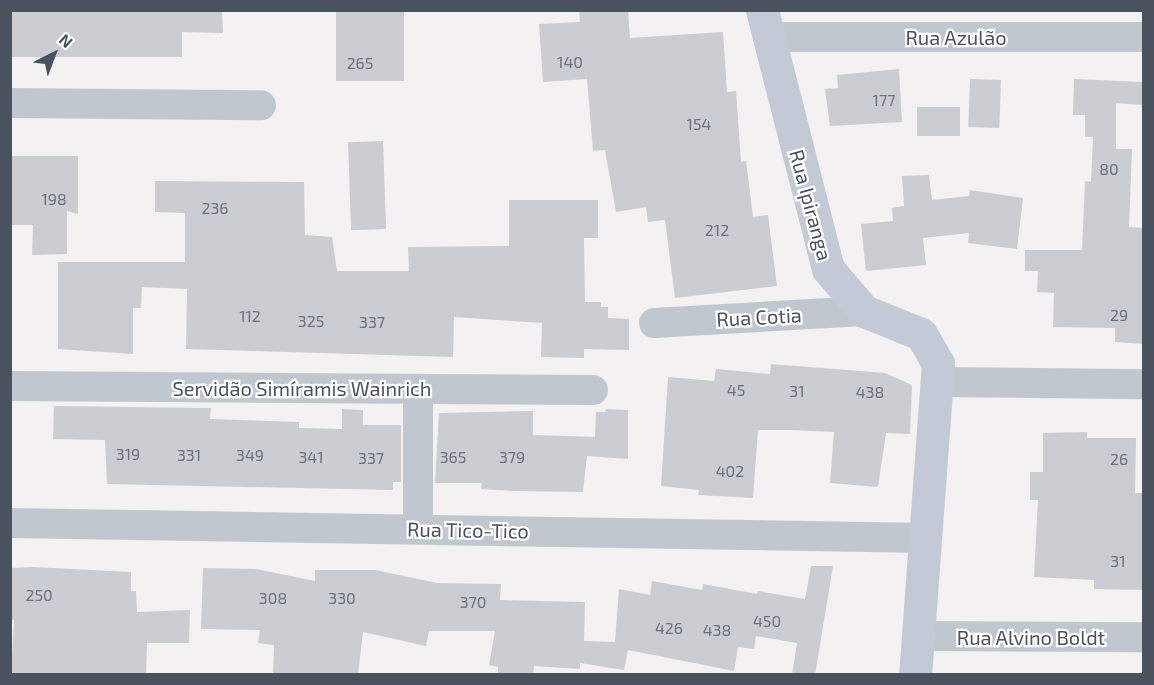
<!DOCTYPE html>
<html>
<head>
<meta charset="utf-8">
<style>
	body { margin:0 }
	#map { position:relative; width:1154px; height:685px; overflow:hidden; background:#f3f1f1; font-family:"Exo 2",sans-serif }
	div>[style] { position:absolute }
	.building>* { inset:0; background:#cbcdd3; transform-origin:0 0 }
	.street>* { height:30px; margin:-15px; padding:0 15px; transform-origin:15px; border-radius:15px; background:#c0c7cf }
	.secondary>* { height:33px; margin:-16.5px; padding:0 16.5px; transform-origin:16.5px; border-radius:16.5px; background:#c3cad6 }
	span { translate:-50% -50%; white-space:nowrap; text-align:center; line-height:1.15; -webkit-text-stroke:4.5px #fff; paint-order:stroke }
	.number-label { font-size:16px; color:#6a717b }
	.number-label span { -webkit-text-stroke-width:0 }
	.street-label { font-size:20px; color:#4a525e }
	.frame { position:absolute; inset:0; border:12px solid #4a525e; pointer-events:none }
	.north { position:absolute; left:24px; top:24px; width:60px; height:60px; -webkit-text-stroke:4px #fff; paint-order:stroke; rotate:42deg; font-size:16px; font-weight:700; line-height:24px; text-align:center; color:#4a525e }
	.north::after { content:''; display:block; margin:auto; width:21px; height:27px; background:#4a525e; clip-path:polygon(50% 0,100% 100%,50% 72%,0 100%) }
</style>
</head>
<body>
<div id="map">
	<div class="building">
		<i style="clip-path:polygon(10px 10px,222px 10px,223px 33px,182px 32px,182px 57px,10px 57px)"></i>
		<i style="left:336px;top:10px;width:68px;height:71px"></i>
		<i style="clip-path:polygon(579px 10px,628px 10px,630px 38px,723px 32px,727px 92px,736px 91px,741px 162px,746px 161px,753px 217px,768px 215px,777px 286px,675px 298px,665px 220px,648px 222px,646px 207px,616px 212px,605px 150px,593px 151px,587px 79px,543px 82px,539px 24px,580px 22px)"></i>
		<i style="clip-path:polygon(899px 69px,902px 122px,830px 126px,825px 89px,838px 88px,837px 75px)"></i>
		<i style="left:970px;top:79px;width:31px;height:48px;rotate:2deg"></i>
		<i style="clip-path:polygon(1074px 79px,1143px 82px,1143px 105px,1116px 103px,1116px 149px,1132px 149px,1129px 227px,1143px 228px,1143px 344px,1115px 342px,1115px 328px,1053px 327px,1054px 293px,1037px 292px,1038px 271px,1025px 271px,1025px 250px,1082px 250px,1085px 181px,1091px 182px,1093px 137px,1085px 137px,1085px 115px,1073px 115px)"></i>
		<i style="left:917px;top:107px;width:43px;height:29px"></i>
		<i style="left:383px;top:141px;width:88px;height:35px;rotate:88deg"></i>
		<i style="clip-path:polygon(10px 156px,78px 156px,78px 214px,67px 211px,67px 254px,32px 255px,33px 225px,10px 225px)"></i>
		<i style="clip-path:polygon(929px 175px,932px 200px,969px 196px,970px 190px,1023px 198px,1017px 249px,968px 243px,969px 233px,923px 238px,926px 265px,866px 271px,861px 224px,893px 221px,892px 208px,904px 206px,902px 176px)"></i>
		<i style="clip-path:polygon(155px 181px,304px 182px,305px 235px,332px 237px,337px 271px,409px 271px,408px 247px,509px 246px,509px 200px,598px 200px,598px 238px,584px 238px,585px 302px,601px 302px,601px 307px,608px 307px,608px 318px,629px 319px,629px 350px,584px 349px,584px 358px,541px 357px,542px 323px,454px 317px,453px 357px,186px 349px,187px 289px,142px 287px,141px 308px,133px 308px,133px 354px,58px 349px,58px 262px,185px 262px,185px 213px,155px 212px)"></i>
		<i style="clip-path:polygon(771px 364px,885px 373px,912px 385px,910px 434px,886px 433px,878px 487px,830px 483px,834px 432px,791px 430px,758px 430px,753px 498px,698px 495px,699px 490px,661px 486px,668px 377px,714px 381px,716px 369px,770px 374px)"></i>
		<i style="clip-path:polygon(54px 406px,211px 408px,210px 419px,299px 422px,299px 428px,342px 429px,342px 409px,363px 410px,363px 425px,401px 425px,401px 482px,393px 482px,393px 490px,107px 484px,105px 440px,53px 439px)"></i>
		<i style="clip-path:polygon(606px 409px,628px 410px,628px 459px,587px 456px,583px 492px,513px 491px,481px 489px,482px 483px,435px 483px,439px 413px,533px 411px,533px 435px,595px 437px,596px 412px,605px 412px)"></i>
		<i style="clip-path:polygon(1087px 432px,1087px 438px,1136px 438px,1135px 493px,1143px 493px,1142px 590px,1094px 589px,1094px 580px,1034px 577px,1038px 500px,1030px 500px,1030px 472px,1043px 472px,1043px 433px)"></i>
		<i style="clip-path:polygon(811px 566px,833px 566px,815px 675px,792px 675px,797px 643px,756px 636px,754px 649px,738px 647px,734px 671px,628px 650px,624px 670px,580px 663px,580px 669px,534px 666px,533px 675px,498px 675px,498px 667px,489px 665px,495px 631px,429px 631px,426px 646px,363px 632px,358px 675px,273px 675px,274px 645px,258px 643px,260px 630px,201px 629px,203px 568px,256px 569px,315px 581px,315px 570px,375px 570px,437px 583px,501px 584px,500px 600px,585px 602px,584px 641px,615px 642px,619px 589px,650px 595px,652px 581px,702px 590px,703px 584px,757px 594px,758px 591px,805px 599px)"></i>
		<i style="clip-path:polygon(33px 567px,131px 572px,131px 591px,136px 591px,137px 612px,190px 610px,189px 643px,147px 643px,146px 675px,11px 675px,14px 620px,10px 619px,10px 568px)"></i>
	</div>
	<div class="street">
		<i style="left:768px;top:37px;width:376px"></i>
		<i style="left:10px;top:103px;width:251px;rotate:0.5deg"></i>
		<i style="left:654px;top:323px;width:210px;rotate:-3.3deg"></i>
		<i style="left:939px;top:382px;width:205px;rotate:0.6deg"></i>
		<i style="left:10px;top:386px;width:583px;rotate:0.39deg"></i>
		<i style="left:10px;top:523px;width:916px;rotate:0.94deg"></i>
		<i style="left:418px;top:529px;width:140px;rotate:-90deg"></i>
		<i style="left:918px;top:636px;width:226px;rotate:0.3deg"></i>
	</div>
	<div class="secondary">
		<i style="left:762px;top:10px;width:267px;rotate:75.7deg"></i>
		<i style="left:828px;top:269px;width:55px;rotate:49.4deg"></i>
		<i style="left:864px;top:311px;width:61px;rotate:22deg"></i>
		<i style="left:921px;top:334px;width:34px;rotate:60deg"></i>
		<i style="left:938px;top:363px;width:312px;rotate:94.2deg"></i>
	</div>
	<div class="number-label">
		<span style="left:570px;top:62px">140</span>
		<span style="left:360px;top:63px">265</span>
		<span style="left:884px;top:100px">177</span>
		<span style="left:699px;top:124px">154</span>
		<span style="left:1109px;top:169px">80</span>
		<span style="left:54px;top:199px">198</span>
		<span style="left:215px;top:208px">236</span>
		<span style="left:717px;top:230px">212</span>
		<span style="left:1119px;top:315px">29</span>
		<span style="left:250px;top:316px">112</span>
		<span style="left:311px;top:321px">325</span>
		<span style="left:372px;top:322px">337</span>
		<span style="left:736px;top:390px">45</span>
		<span style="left:797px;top:391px">31</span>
		<span style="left:870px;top:392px">438</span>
		<span style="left:128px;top:454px">319</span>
		<span style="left:189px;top:455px">331</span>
		<span style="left:250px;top:455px">349</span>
		<span style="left:311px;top:457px">341</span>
		<span style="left:453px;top:457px">365</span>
		<span style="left:512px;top:457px">379</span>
		<span style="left:371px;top:458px">337</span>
		<span style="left:1119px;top:459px">26</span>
		<span style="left:730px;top:471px">402</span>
		<span style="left:1118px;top:561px">31</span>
		<span style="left:39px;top:595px">250</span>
		<span style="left:273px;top:598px">308</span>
		<span style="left:342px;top:598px">330</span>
		<span style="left:473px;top:602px">370</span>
		<span style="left:767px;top:621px">450</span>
		<span style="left:669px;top:628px">426</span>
		<span style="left:717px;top:630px">438</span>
	</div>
	<div class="street-label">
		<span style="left:956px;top:37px">Rua Azulão</span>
		<span style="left:811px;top:205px;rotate:75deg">Rua Ipiranga</span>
		<span style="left:759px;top:317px;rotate:-3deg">Rua Cotia</span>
		<span style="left:302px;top:388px">Servidão Simíramis Wainrich</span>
		<span style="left:468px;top:530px;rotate:1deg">Rua Tico-Tico</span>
		<span style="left:1031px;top:637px">Rua Alvino Boldt</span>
	</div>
	<div class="frame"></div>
	<div class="north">N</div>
</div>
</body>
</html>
